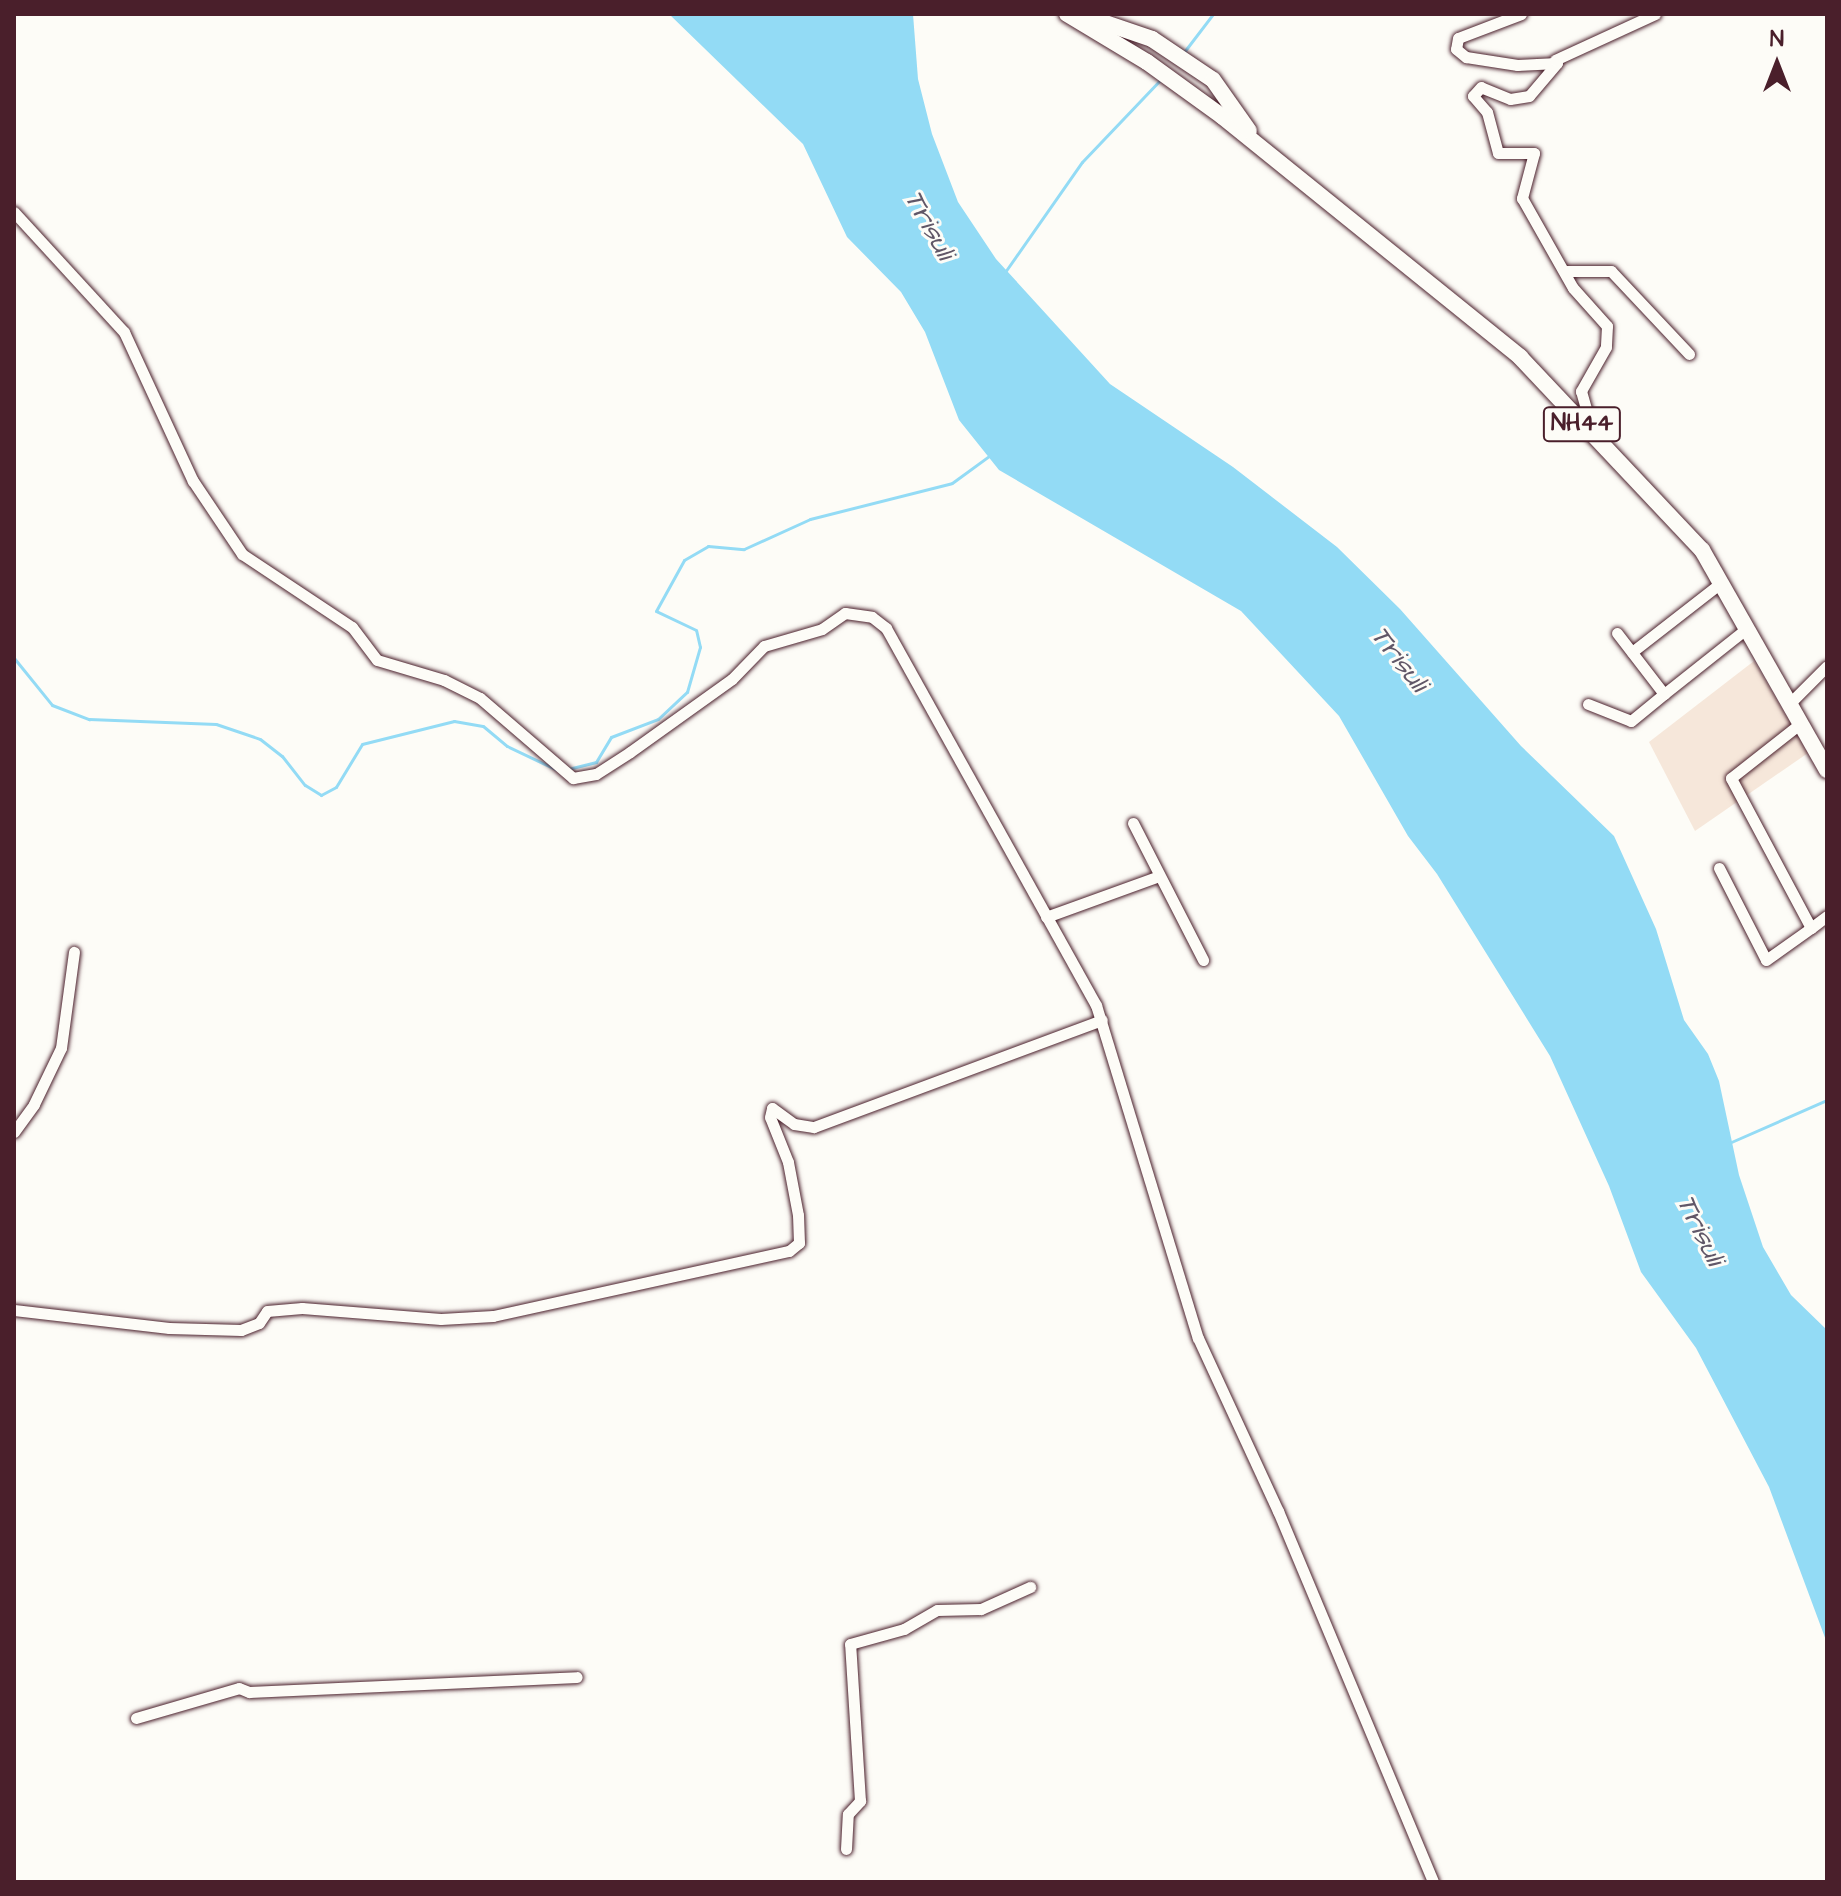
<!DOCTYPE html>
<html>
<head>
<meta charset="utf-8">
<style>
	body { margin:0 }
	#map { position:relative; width:1841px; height:1896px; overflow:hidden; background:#fdfcf7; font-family:"Architects Daughter",sans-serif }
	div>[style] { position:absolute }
	.built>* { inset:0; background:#f6e7da }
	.water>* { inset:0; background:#93dbf5 }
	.stream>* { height:3px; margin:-1.5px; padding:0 1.5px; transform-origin:1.5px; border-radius:1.5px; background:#93dbf5 }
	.roads { filter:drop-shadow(0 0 2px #4a1f2b) drop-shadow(0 0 2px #4a1f2b) }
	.minor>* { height:11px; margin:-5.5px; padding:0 5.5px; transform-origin:5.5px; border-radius:5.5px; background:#fdfcf7 }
	.highway>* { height:16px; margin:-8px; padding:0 8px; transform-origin:8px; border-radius:8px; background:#fdfcf7 }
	span { translate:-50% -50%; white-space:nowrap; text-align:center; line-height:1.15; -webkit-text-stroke:6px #fdfcf7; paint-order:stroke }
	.shield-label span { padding:2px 6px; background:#fdfcf7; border:2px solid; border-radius:6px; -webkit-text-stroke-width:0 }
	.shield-label { font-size:24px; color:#4a1f2b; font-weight:700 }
	.water-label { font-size:28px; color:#605768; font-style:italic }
	.frame { position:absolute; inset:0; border:16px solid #4a1f2b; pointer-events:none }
	.north { position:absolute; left:1737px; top:24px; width:80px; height:80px; -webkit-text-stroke:6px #fdfcf7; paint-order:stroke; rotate:0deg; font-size:22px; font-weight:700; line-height:32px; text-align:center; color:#4a1f2b }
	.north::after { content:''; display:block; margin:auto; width:28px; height:36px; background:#4a1f2b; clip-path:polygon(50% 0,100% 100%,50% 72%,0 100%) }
</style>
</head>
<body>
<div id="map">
	<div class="built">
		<i style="clip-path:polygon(1754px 661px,1808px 753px,1695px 831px,1649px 742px)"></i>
	</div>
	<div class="water">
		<i style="clip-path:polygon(669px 14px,913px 14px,918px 79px,932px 134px,958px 202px,996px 259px,1110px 384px,1233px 467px,1337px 547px,1400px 609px,1521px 746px,1614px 836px,1656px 929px,1684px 1020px,1708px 1054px,1719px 1081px,1739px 1175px,1763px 1247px,1791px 1295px,1827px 1330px,1827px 1643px,1769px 1487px,1696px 1348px,1641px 1272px,1609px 1186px,1550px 1056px,1437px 874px,1408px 836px,1339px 716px,1241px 611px,999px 470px,959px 420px,925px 332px,901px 292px,847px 237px,803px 144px)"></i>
	</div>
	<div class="stream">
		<i style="left:1184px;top:52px;width:48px;rotate:-52.7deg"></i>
		<i style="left:1005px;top:272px;width:134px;rotate:-55deg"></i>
		<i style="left:1082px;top:162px;width:115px;rotate:-46.4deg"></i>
		<i style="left:14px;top:658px;width:60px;rotate:51deg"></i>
		<i style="left:52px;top:705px;width:40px;rotate:21deg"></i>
		<i style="left:89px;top:719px;width:127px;rotate:2.3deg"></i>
		<i style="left:216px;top:724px;width:46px;rotate:18.8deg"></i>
		<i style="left:260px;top:739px;width:28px;rotate:38deg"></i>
		<i style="left:282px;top:756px;width:37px;rotate:52deg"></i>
		<i style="left:305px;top:785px;width:19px;rotate:32deg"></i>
		<i style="left:321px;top:795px;width:17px;rotate:-28deg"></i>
		<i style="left:336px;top:787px;width:50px;rotate:-58.8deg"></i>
		<i style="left:362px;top:744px;width:95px;rotate:-14deg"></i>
		<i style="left:454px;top:721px;width:29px;rotate:10deg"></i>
		<i style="left:483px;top:726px;width:31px;rotate:40deg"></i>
		<i style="left:507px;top:746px;width:55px;rotate:25.6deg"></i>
		<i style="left:568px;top:769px;width:29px;rotate:-14deg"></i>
		<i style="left:596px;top:762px;width:29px;rotate:-59deg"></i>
		<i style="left:611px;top:737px;width:50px;rotate:-21deg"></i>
		<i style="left:658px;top:719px;width:40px;rotate:-43deg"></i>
		<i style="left:687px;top:692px;width:47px;rotate:-73.9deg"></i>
		<i style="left:700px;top:647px;width:17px;rotate:-103deg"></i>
		<i style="left:696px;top:630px;width:44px;rotate:-154.6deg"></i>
		<i style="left:656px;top:611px;width:58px;rotate:-61.2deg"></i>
		<i style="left:684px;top:560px;width:28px;rotate:-30deg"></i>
		<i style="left:708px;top:546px;width:36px;rotate:5deg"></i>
		<i style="left:744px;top:549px;width:72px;rotate:-24.4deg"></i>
		<i style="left:810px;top:519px;width:146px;rotate:-14.2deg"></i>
		<i style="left:952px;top:483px;width:46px;rotate:-36.1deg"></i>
		<i style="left:1729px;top:1143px;width:107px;rotate:-23.7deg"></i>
	</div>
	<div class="roads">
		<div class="minor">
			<i style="left:1521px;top:14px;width:67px;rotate:159.1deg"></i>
			<i style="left:1458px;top:38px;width:11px;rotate:100deg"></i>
			<i style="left:1456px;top:49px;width:13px;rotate:39deg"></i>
			<i style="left:1466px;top:57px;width:52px;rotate:8.9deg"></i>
			<i style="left:1517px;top:65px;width:40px;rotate:-2.9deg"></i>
			<i style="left:1557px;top:63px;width:43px;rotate:130.3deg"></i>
			<i style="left:1529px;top:96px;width:19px;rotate:171deg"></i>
			<i style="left:1510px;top:99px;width:31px;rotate:-158deg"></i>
			<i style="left:1481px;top:87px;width:12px;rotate:132deg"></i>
			<i style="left:1473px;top:96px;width:21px;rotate:49deg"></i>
			<i style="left:1487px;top:112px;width:42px;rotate:75deg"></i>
			<i style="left:1498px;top:153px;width:36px"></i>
			<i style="left:1534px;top:153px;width:47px;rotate:104.9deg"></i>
			<i style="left:1522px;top:198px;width:103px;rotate:60.5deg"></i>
			<i style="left:1573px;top:288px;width:51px;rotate:48.2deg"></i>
			<i style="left:1607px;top:326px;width:21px;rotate:93deg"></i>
			<i style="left:1606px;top:347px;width:51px;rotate:119.6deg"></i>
			<i style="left:1581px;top:391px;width:22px;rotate:74deg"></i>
			<i style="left:1587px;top:412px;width:14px;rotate:111deg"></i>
			<i style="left:1555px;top:60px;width:110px;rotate:-24.7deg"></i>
			<i style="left:14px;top:212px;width:163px;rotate:47.5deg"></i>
			<i style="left:124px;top:332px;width:164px;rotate:65.2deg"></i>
			<i style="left:193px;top:481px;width:88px;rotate:56.1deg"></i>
			<i style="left:242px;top:554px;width:132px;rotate:33.6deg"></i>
			<i style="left:352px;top:627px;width:41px;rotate:52.9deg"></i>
			<i style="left:377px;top:660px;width:70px;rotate:16.6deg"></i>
			<i style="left:444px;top:680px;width:40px;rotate:26.6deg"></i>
			<i style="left:480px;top:698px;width:123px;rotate:40.7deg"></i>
			<i style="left:573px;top:778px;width:23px;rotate:-10deg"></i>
			<i style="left:596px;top:774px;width:40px;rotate:-32.9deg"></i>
			<i style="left:630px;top:752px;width:125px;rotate:-35.6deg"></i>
			<i style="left:732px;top:679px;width:46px;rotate:-45.9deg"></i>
			<i style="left:764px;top:646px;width:60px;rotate:-16.3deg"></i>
			<i style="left:822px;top:629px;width:28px;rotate:-35deg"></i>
			<i style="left:845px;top:613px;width:27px;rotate:8deg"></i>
			<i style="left:872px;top:617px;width:18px;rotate:38deg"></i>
			<i style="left:886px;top:628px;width:432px;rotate:60.9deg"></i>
			<i style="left:1096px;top:1005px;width:348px;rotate:73deg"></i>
			<i style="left:1198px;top:1338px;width:191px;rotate:65.2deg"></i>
			<i style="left:1278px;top:1511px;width:402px;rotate:67.3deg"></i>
			<i style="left:1566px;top:271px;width:45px"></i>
			<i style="left:1611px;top:271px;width:114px;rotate:46.8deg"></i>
			<i style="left:1617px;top:633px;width:77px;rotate:52.4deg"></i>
			<i style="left:1664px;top:694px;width:105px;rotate:-38.4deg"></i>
			<i style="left:1632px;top:652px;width:114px;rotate:-37.9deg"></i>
			<i style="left:1790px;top:703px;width:52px;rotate:-45deg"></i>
			<i style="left:1588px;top:704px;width:46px;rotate:21.6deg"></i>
			<i style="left:1631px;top:721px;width:43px;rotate:-39.3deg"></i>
			<i style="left:1133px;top:823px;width:154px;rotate:62.9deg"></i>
			<i style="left:1719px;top:868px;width:103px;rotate:62.9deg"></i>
			<i style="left:1766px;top:960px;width:55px;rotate:-35.4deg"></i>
			<i style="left:1811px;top:928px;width:170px;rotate:-118.1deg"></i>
			<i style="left:1731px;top:778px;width:89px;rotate:-38.2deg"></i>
			<i style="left:1046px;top:917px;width:120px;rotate:-19.9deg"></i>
			<i style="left:1811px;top:928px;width:20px;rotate:-37deg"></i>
			<i style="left:14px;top:1132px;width:34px;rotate:-54deg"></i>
			<i style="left:34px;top:1104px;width:62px;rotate:-64.3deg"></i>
			<i style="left:61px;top:1048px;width:97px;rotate:-82.3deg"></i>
			<i style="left:14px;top:1310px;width:156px;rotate:6.6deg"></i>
			<i style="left:169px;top:1328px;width:72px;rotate:1.6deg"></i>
			<i style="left:241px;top:1330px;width:19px;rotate:-21deg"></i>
			<i style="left:259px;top:1323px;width:14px;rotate:-56deg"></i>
			<i style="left:267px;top:1311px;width:35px;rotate:-5deg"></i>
			<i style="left:302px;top:1308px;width:139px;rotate:4.5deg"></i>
			<i style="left:441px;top:1319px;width:52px;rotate:-3.3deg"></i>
			<i style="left:493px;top:1316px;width:303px;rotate:-12.4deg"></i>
			<i style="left:789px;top:1251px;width:13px;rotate:-39deg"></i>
			<i style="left:799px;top:1243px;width:28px;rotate:-92deg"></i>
			<i style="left:798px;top:1215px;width:54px;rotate:-100.7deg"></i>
			<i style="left:788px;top:1162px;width:48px;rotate:-111.8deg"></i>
			<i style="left:770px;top:1117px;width:9px;rotate:-77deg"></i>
			<i style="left:772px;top:1108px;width:27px;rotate:36deg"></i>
			<i style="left:794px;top:1124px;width:20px;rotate:9deg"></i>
			<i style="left:814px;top:1127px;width:307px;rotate:-20.4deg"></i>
			<i style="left:136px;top:1718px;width:107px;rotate:-16.2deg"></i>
			<i style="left:239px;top:1688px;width:11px;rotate:22deg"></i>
			<i style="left:249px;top:1692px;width:328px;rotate:-2.6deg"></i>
			<i style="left:846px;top:1849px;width:35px;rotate:-87deg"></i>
			<i style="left:848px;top:1814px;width:18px;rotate:-47deg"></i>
			<i style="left:860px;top:1801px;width:157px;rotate:-93.6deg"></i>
			<i style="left:850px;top:1644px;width:56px;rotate:-15.5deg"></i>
			<i style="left:904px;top:1629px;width:38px;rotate:-30deg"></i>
			<i style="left:937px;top:1610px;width:44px;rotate:-1.3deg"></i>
			<i style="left:981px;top:1609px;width:54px;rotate:-24.2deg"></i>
		</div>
		<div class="highway">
			<i style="left:1067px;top:14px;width:93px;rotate:31deg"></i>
			<i style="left:1147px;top:62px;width:94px;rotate:35.9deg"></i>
			<i style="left:1223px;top:117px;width:382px;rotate:38.9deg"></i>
			<i style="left:1520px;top:357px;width:265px;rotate:46.7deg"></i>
			<i style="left:1702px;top:550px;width:253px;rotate:60.4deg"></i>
			<i style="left:1079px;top:14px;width:77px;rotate:18.9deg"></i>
			<i style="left:1152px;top:39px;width:73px;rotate:33.9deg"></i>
			<i style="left:1213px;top:80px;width:62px;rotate:54.8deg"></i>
		</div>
	</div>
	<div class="shield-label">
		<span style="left:1582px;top:424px">NH44</span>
	</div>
	<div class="water-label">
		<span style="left:929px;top:225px;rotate:61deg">Trisuli</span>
		<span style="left:1399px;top:659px;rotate:52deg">Trisuli</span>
		<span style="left:1700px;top:1230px;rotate:64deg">Trisuli</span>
	</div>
	<div class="frame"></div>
	<div class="north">N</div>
</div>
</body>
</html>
